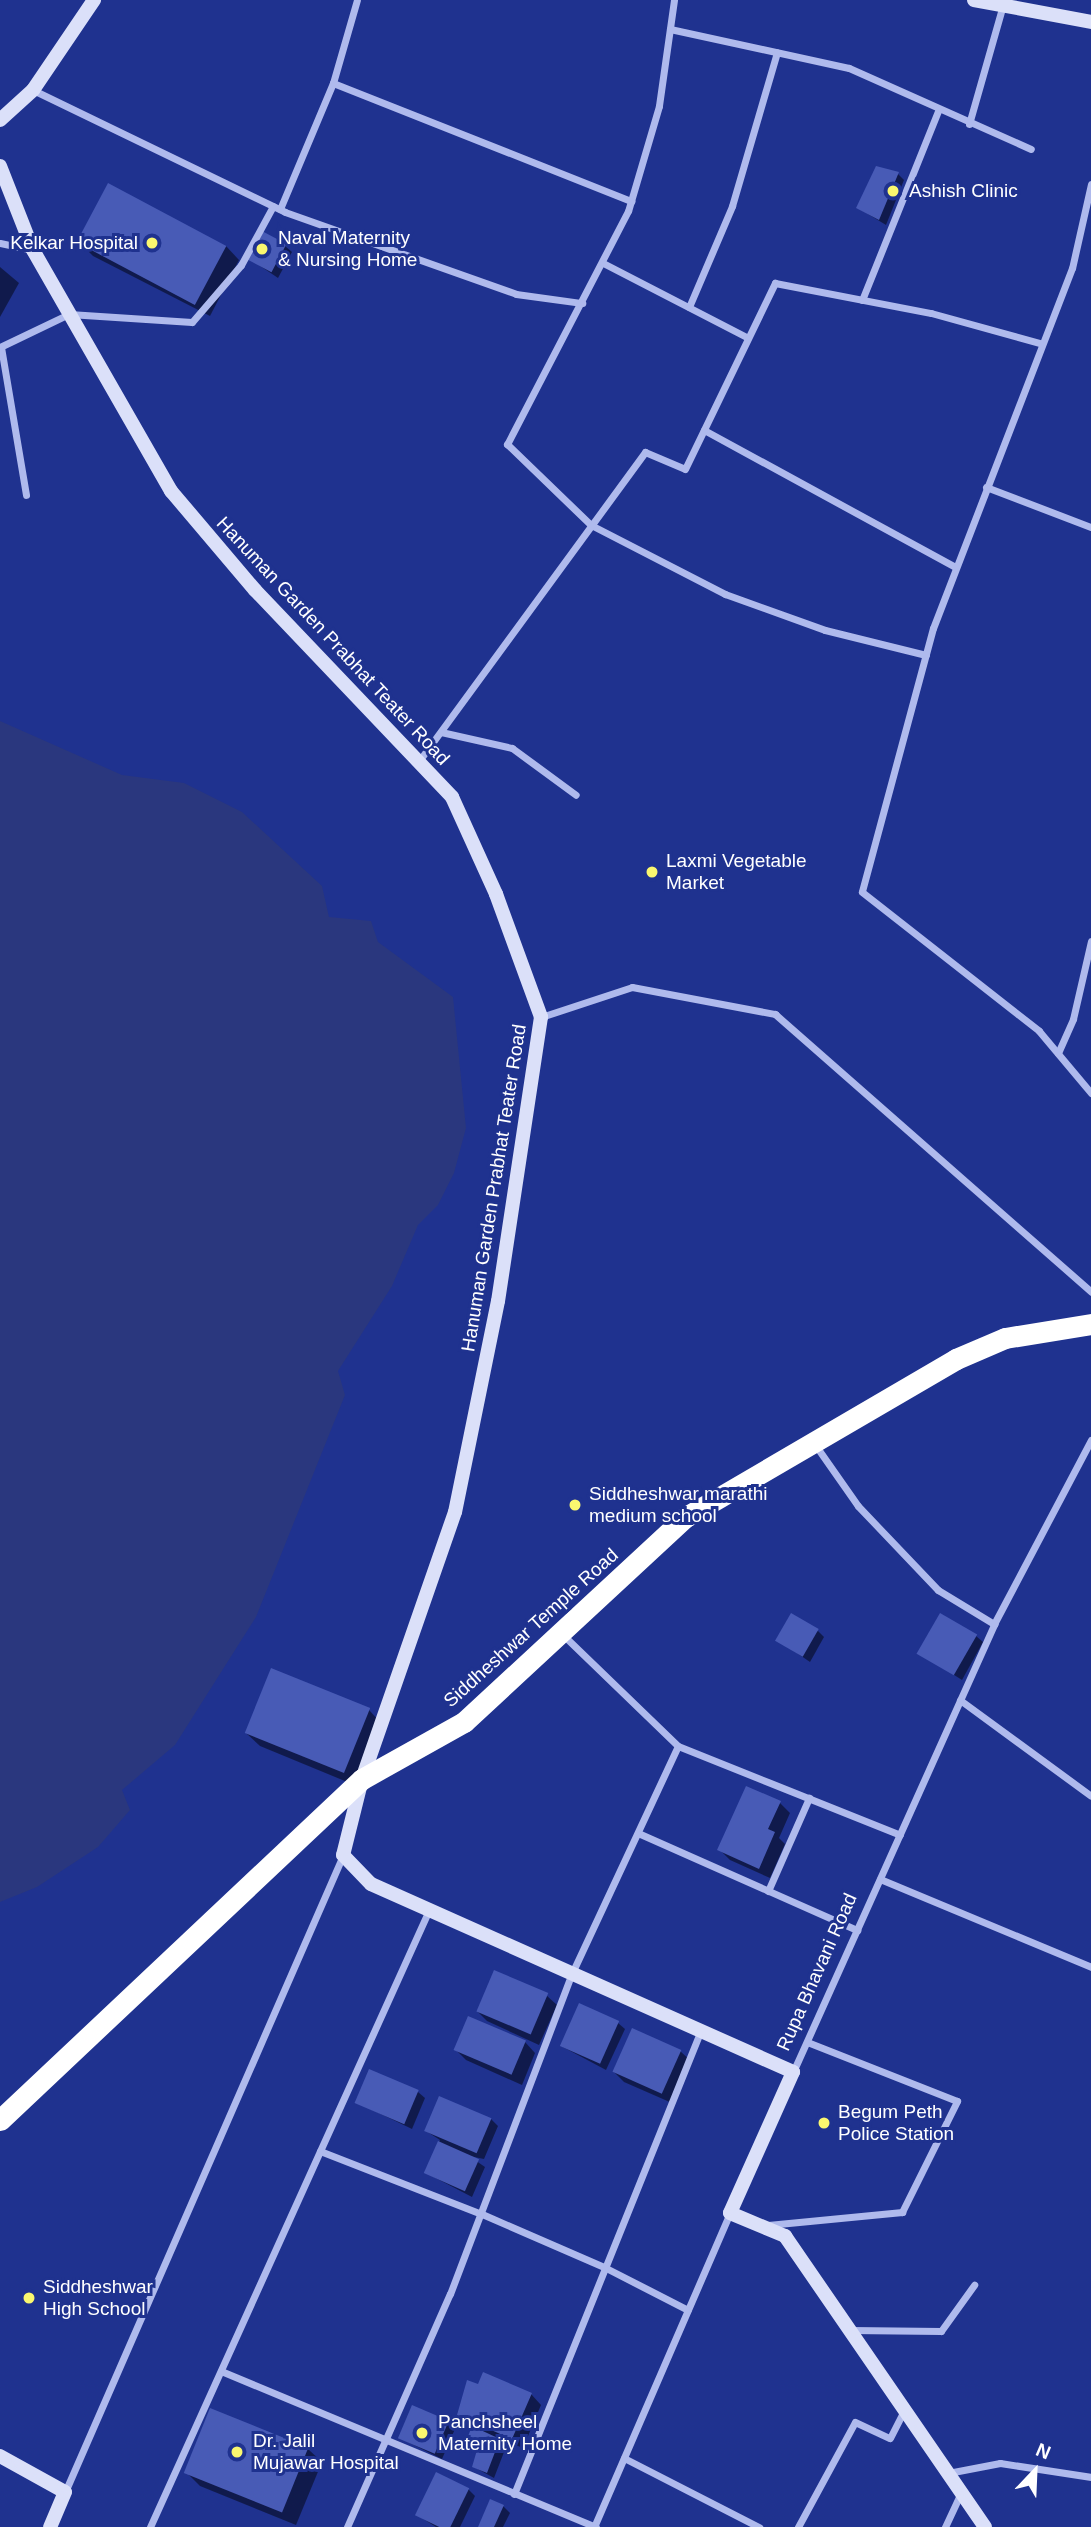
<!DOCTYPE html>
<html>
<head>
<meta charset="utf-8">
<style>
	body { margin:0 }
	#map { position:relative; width:1091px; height:2527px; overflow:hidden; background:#1f328f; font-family:Arial,sans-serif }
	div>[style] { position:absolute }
	.water>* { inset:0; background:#2a377e }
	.shadow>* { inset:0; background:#0007 }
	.building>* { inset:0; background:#485bb6; transform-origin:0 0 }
	.street>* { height:7px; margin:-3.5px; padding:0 3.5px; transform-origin:3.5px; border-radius:3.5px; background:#afbaed }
	.secondary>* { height:14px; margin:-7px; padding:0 7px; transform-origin:7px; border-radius:7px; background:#dbe0f9 }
	.highway>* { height:21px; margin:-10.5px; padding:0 10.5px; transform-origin:10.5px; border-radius:10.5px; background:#fff }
	.dots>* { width:19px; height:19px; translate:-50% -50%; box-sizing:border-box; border:4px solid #1f328f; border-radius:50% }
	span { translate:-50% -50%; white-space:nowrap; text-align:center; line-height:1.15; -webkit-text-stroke:6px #1f328f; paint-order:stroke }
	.poi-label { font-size:19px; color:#fff }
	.left { translate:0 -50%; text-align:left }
	.right { translate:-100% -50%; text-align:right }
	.street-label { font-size:19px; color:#fff }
	.north { position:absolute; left:1000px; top:2436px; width:70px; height:70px; -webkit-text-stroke:5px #1f328f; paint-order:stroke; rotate:23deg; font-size:19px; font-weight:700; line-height:28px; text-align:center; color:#fff }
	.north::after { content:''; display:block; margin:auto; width:24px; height:32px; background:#fff; clip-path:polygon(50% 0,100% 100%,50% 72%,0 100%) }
</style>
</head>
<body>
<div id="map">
	<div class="water">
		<i style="clip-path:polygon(0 721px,122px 775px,184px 783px,242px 812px,322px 886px,329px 917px,371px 921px,378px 942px,453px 997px,466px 1128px,454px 1173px,438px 1205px,418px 1225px,392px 1286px,338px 1371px,345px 1395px,256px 1617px,175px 1745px,122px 1790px,130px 1810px,98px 1847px,37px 1887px,0 1902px)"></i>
	</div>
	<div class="shadow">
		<i style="clip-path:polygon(898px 174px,904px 180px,886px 225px,858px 208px)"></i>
		<i style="clip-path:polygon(79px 242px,226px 246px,239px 260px,210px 316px,93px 256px)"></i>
		<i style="clip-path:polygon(285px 246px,292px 252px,278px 278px,247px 257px)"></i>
		<i style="clip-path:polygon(0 267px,19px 283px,0 317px)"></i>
		<i style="clip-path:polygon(818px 1631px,824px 1637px,810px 1662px,778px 1640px)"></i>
		<i style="clip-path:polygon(976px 1636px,983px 1642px,962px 1680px,920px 1653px)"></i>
		<i style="clip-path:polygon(369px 1710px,382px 1724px,357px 1786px,260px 1746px,246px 1733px)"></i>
		<i style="clip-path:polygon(780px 1803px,790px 1813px,779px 1838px,785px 1844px,770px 1878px,730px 1860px,719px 1849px)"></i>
		<i style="clip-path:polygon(546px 1995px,557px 2005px,539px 2045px,487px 2021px,477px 2011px)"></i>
		<i style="clip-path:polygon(618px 2023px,625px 2029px,606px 2070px,561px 2046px)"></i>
		<i style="clip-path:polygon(525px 2042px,535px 2053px,522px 2085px,466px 2060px,455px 2049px)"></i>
		<i style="clip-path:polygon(680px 2051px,691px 2061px,672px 2103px,624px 2082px,614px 2072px)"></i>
		<i style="clip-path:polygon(418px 2092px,425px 2098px,412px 2129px,356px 2102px)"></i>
		<i style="clip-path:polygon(491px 2119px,498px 2126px,484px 2159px,469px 2156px,485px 2167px,472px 2197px,426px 2173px,440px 2140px,426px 2131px)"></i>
		<i style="clip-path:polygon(479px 2387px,531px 2394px,541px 2405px,523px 2448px,496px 2437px,506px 2447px,494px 2478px,474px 2467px,478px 2452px,467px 2443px,474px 2427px,459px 2415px)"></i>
		<i style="clip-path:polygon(448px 2422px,455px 2429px,442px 2459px,400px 2438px)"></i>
		<i style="clip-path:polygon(308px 2449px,322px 2462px,296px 2525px,200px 2486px,186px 2472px)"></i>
		<i style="clip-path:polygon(468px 2489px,475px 2496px,460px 2527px,436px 2527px,417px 2515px)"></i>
		<i style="clip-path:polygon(503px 2506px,510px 2513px,503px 2527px,480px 2527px)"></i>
	</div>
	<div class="building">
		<i style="clip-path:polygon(876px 166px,899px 172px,879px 220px,856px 208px)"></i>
		<i style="left:108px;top:183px;width:134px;height:67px;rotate:28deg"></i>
		<i style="left:260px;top:230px;width:30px;height:32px;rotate:28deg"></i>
		<i style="left:791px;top:1613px;width:32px;height:32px;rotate:30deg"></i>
		<i style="left:940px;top:1613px;width:43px;height:47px;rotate:30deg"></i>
		<i style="left:271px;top:1668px;width:107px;height:70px;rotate:22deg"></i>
		<i style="clip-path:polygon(746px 1786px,781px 1801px,768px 1829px,775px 1832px,759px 1869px,717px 1850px)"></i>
		<i style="left:494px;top:1970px;width:59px;height:45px;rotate:23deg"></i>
		<i style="left:579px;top:2003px;width:44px;height:47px;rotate:24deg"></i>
		<i style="left:468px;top:2016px;width:63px;height:37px;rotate:23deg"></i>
		<i style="left:632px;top:2028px;width:54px;height:48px;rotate:24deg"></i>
		<i style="left:369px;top:2069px;width:54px;height:37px;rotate:23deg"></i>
		<i style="left:439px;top:2096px;width:57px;height:38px;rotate:23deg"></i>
		<i style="left:438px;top:2141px;width:45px;height:35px;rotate:24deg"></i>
		<i style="clip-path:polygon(483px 2372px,532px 2393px,512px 2439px,457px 2415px,467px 2380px,478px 2384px)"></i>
		<i style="left:412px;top:2405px;width:40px;height:36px;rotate:23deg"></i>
		<i style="left:210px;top:2408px;width:106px;height:70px;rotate:22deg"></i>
		<i style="clip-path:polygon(472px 2426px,500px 2439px,487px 2473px,472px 2467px,477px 2450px,465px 2444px)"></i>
		<i style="left:436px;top:2472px;width:37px;height:48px;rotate:26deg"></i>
		<i style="clip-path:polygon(490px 2499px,504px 2505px,494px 2527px,478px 2527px)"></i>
	</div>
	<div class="street">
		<i style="left:674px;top:0;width:107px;rotate:98.1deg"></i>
		<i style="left:659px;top:106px;width:109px;rotate:106.4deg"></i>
		<i style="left:628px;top:211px;width:263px;rotate:117.4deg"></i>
		<i style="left:507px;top:444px;width:117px;rotate:44deg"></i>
		<i style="left:591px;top:525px;width:151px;rotate:27.2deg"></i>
		<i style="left:725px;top:594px;width:106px;rotate:19.8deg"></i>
		<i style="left:825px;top:630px;width:104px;rotate:13.9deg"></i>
		<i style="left:670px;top:29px;width:183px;rotate:12.3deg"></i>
		<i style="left:849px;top:68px;width:199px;rotate:24deg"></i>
		<i style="left:333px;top:83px;width:321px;rotate:21.6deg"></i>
		<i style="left:33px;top:90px;width:280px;rotate:25.8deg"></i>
		<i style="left:285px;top:212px;width:245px;rotate:19.5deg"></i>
		<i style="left:516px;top:294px;width:67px;rotate:7.8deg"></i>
		<i style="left:969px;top:124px;width:124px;rotate:-74.1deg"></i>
		<i style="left:1091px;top:184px;width:86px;rotate:102.7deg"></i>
		<i style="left:1072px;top:268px;width:386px;rotate:111.1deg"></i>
		<i style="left:933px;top:628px;width:273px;rotate:105.1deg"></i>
		<i style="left:862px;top:892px;width:225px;rotate:38.1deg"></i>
		<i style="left:1039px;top:1031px;width:81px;rotate:50deg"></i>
		<i style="left:280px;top:209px;width:137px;rotate:-67.2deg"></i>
		<i style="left:333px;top:83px;width:86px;rotate:-73.9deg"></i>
		<i style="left:0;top:243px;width:33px;rotate:12deg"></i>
		<i style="left:603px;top:263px;width:163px;rotate:27.3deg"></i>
		<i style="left:862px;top:300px;width:204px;rotate:-68.1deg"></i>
		<i style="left:689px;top:307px;width:110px;rotate:-66.9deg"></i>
		<i style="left:732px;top:206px;width:160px;rotate:-73.7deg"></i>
		<i style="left:0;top:347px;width:76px;rotate:-25.6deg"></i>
		<i style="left:69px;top:314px;width:123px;rotate:3.7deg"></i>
		<i style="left:192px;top:322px;width:75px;rotate:-49.3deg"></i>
		<i style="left:241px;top:265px;width:67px;rotate:-61.5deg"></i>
		<i style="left:1px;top:347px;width:150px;rotate:80.4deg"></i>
		<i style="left:704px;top:430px;width:286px;rotate:28.6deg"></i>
		<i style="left:986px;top:487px;width:112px;rotate:20.9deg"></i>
		<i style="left:441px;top:732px;width:73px;rotate:12.7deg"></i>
		<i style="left:512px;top:748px;width:79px;rotate:36.3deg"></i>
		<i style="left:419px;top:761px;width:383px;rotate:-53.8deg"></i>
		<i style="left:645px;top:452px;width:43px;rotate:23deg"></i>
		<i style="left:685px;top:469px;width:207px;rotate:-64.2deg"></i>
		<i style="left:775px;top:283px;width:159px;rotate:10.9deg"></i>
		<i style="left:931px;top:313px;width:113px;rotate:15.4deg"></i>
		<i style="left:541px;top:1017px;width:96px;rotate:-18.2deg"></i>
		<i style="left:632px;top:987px;width:146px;rotate:10.7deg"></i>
		<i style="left:775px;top:1014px;width:421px;rotate:41.3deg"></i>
		<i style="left:1058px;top:1053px;width:37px;rotate:-66deg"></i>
		<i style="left:1073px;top:1019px;width:80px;rotate:-77deg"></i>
		<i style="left:816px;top:1446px;width:73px;rotate:55deg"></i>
		<i style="left:858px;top:1506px;width:116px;rotate:46.4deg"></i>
		<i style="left:938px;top:1590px;width:66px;rotate:31.3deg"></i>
		<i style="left:561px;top:1633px;width:163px;rotate:44deg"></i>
		<i style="left:678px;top:1746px;width:239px;rotate:21.8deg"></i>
		<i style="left:960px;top:1700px;width:162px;rotate:36.2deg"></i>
		<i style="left:638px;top:1833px;width:240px;rotate:23.9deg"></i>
		<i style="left:880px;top:1879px;width:229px;rotate:22.6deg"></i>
		<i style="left:768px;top:1891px;width:102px;rotate:-66.2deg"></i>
		<i style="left:793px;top:2072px;width:491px;rotate:-65.8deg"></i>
		<i style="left:994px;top:1624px;width:208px;rotate:-62.2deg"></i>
		<i style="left:320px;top:2151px;width:174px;rotate:21.3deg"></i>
		<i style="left:482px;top:2214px;width:133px;rotate:23.5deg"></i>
		<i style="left:604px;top:2267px;width:94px;rotate:27.1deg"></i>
		<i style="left:768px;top:2225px;width:135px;rotate:-5.5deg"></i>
		<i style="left:902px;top:2212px;width:124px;rotate:-63.6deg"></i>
		<i style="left:957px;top:2101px;width:161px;rotate:-158.5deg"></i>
		<i style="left:850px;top:2330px;width:91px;rotate:0.6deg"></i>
		<i style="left:941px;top:2331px;width:57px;rotate:-54.3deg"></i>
		<i style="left:221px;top:2371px;width:406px;rotate:22.6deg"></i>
		<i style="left:624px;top:2458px;width:152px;rotate:27.1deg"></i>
		<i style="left:948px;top:2473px;width:53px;rotate:-10.9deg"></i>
		<i style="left:1000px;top:2463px;width:92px;rotate:8.7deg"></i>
		<i style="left:65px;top:2492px;width:695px;rotate:-66.42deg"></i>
		<i style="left:514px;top:2494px;width:500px;rotate:-68.05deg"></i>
		<i style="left:150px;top:2527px;width:677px;rotate:-65.67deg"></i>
		<i style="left:347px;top:2527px;width:255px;rotate:-66.2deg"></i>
		<i style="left:450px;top:2294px;width:346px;rotate:-69.2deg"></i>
		<i style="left:573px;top:1971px;width:248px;rotate:-65deg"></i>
		<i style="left:594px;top:2527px;width:342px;rotate:-66.6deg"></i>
		<i style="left:798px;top:2527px;width:119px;rotate:-61.5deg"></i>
		<i style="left:855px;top:2422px;width:38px;rotate:25deg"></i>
		<i style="left:890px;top:2438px;width:31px;rotate:-63deg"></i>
		<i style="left:945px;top:2527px;width:38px;rotate:-65deg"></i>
	</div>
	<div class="secondary">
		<i style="left:974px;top:0;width:119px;rotate:10.6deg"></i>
		<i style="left:0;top:120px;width:45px;rotate:-42.3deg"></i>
		<i style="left:33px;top:90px;width:109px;rotate:-55.9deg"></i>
		<i style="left:0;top:166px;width:90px;rotate:68.6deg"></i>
		<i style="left:33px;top:250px;width:278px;rotate:60.2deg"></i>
		<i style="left:171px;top:491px;width:130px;rotate:49.7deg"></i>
		<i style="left:255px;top:590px;width:286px;rotate:46.4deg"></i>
		<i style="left:452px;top:797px;width:107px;rotate:65.6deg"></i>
		<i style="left:496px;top:894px;width:131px;rotate:69.9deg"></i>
		<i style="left:541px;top:1017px;width:287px;rotate:98.6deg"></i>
		<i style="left:498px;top:1301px;width:215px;rotate:101.5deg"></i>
		<i style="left:455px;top:1512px;width:283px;rotate:109.2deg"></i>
		<i style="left:362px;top:1779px;width:78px;rotate:104deg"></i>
		<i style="left:343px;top:1855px;width:40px;rotate:46deg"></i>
		<i style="left:371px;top:1884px;width:462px;rotate:24deg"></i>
		<i style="left:793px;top:2072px;width:154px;rotate:114.1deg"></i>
		<i style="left:730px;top:2213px;width:60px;rotate:22.7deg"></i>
		<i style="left:785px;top:2236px;width:353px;rotate:55.5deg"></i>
		<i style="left:0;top:2456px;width:74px;rotate:29deg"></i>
		<i style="left:65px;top:2492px;width:38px;rotate:113deg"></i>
	</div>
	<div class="highway">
		<i style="left:0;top:2120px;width:497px;rotate:-43.3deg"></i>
		<i style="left:362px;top:1779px;width:117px;rotate:-29.2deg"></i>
		<i style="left:464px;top:1722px;width:300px;rotate:-42.8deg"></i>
		<i style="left:684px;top:1518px;width:315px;rotate:-30.3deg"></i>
		<i style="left:956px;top:1359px;width:53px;rotate:-23.2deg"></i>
		<i style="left:1005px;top:1338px;width:87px;rotate:-9.2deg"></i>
	</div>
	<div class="dots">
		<i style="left:893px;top:191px;background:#faf76f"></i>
		<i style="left:152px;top:243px;background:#faf76f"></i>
		<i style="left:262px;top:249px;background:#faf76f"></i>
		<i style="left:652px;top:872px;background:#faf76f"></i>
		<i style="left:575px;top:1505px;background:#faf76f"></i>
		<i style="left:824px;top:2123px;background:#faf76f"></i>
		<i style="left:29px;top:2298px;background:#faf76f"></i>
		<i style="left:422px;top:2433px;background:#faf76f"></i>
		<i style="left:237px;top:2452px;background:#faf76f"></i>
	</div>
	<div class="poi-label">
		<span class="left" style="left:909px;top:191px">Ashish Clinic</span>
		<span class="left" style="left:278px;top:249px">Naval Maternity<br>&amp; Nursing Home</span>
		<span class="right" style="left:138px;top:243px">Kelkar Hospital</span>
		<span class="left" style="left:666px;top:872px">Laxmi Vegetable<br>Market</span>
		<span class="left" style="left:589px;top:1505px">Siddheshwar marathi<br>medium school</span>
		<span class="left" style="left:838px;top:2123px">Begum Peth<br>Police Station</span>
		<span class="left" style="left:43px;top:2298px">Siddheshwar<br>High School</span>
		<span class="left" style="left:438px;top:2433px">Panchsheel<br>Maternity Home</span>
		<span class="left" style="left:253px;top:2452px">Dr. Jalil<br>Mujawar Hospital</span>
	</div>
	<div class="street-label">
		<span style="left:333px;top:641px;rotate:47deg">Hanuman Garden Prabhat Teater Road</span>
		<span style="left:494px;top:1188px;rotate:-81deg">Hanuman Garden Prabhat Teater Road</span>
		<span style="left:531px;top:1628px;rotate:-42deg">Siddheshwar Temple Road</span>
		<span style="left:817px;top:1972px;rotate:-66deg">Rupa Bhavani Road</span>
	</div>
	<div class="north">N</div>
</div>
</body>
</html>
